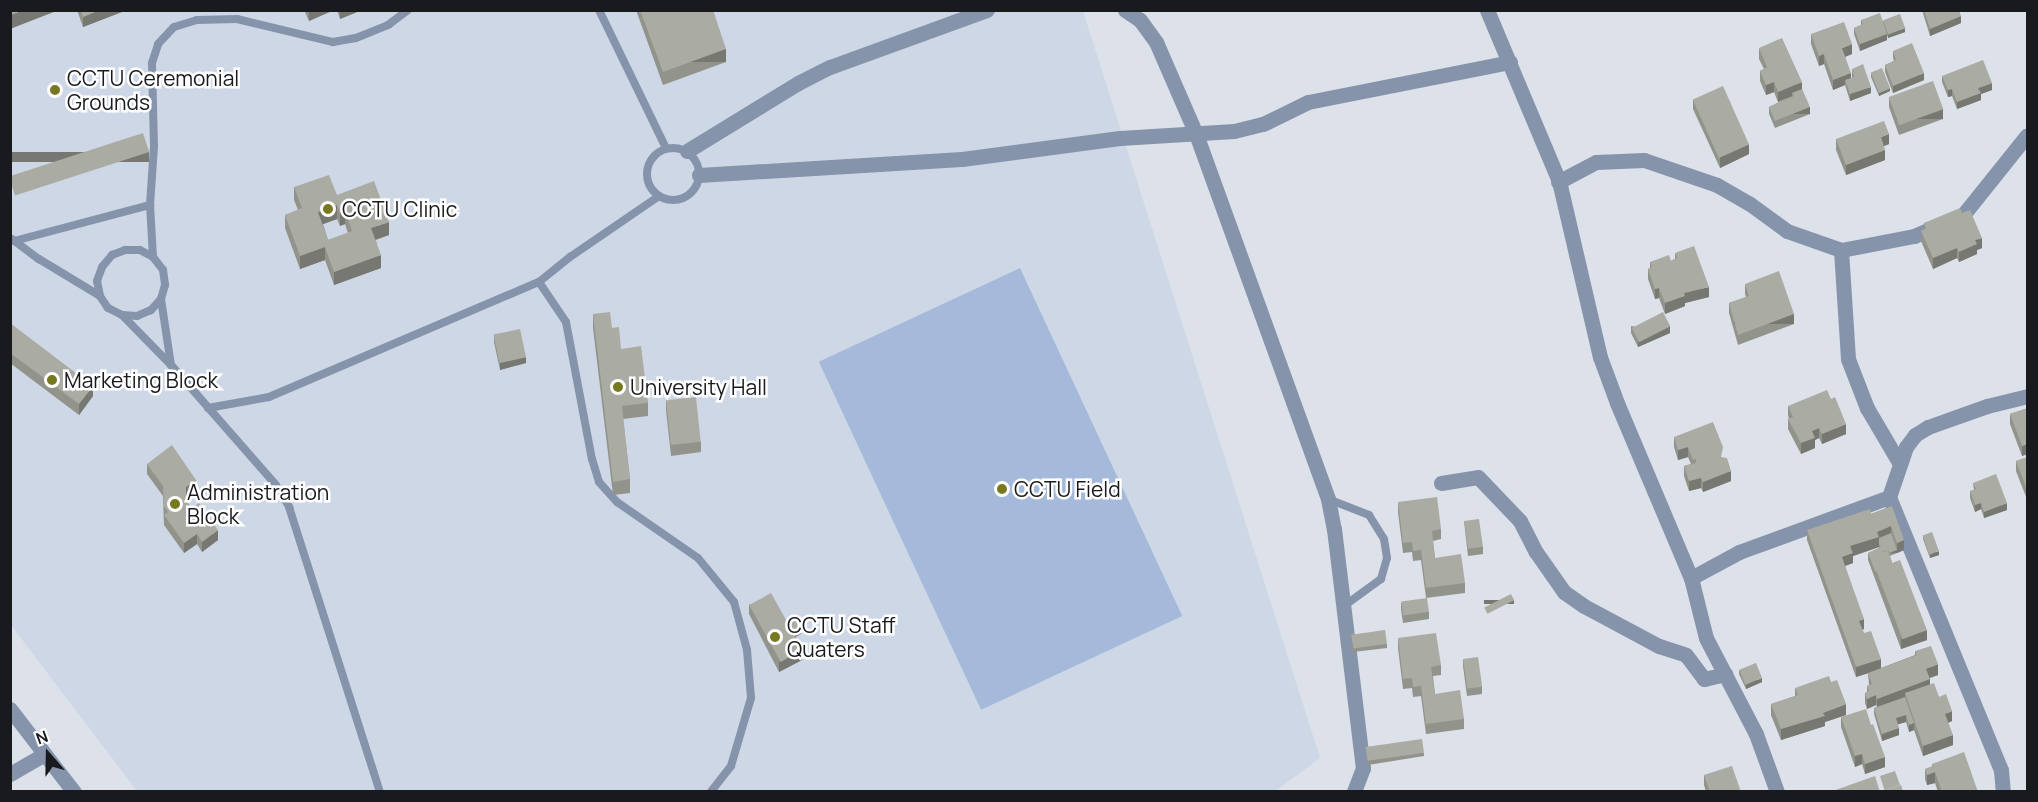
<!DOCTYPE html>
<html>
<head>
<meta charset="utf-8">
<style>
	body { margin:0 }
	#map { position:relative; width:2038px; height:802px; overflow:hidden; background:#dce1ea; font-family:Manrope,sans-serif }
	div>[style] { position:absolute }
	.built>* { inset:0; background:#ced7e6 }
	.green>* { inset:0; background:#a5bada; transform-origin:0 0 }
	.service>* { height:8px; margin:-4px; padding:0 4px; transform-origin:4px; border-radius:4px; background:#8694ab }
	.service>.ring { margin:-4px; padding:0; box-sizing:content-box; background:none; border:8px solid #8694ab; border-radius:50% }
	.minor>* { height:15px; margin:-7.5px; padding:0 7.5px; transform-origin:7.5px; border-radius:7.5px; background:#8694ab }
	.tertiary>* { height:15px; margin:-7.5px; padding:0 7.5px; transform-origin:7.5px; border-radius:7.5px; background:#8694ab }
	.wall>* { inset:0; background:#92938b }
	.shaded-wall>* { inset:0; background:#777871; transform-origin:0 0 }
	.building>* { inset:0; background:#aaaba2; transform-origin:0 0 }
	.dots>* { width:16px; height:16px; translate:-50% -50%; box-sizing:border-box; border:3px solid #fff; border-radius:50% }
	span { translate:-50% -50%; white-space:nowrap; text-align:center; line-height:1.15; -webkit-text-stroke:5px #fff; paint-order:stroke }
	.poi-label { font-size:21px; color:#181a1d }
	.left { translate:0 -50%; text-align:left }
	.frame { position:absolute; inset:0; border:12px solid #181a1d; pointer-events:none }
	.north { position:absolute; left:18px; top:724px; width:60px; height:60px; -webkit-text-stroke:4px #fff; paint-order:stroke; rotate:340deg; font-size:16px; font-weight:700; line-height:24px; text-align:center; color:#181a1d }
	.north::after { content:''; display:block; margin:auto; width:21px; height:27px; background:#181a1d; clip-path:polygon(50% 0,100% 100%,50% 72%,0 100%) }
</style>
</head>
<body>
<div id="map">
	<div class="built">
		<i style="clip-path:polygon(11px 11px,1083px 11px,1320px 758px,1274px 792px,137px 791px,11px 625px)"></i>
	</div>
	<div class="green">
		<i style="left:1020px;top:268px;width:384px;height:222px;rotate:65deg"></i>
	</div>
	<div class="service">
		<i style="left:599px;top:10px;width:153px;rotate:64.1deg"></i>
		<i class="ring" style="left:647px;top:148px;width:44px;height:44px"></i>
		<i style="left:12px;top:239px;width:34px;rotate:37deg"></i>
		<i style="left:39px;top:259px;width:71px;rotate:31.2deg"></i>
		<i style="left:14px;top:241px;width:141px;rotate:-14.8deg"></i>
		<i style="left:153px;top:257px;width:52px;rotate:-93.3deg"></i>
		<i style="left:150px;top:205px;width:59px;rotate:-86.1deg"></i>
		<i style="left:154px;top:146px;width:83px;rotate:-91.4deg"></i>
		<i style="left:152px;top:63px;width:20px;rotate:-72deg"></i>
		<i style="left:158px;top:44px;width:23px;rotate:-47deg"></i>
		<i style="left:174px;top:27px;width:24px;rotate:-17deg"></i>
		<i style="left:197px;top:20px;width:40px;rotate:-1.4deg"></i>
		<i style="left:237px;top:19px;width:99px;rotate:13.5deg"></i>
		<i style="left:333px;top:42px;width:23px;rotate:-10deg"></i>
		<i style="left:356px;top:38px;width:35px;rotate:-22deg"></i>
		<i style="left:388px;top:25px;width:25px;rotate:-37deg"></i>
		<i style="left:539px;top:282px;width:48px;rotate:56deg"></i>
		<i style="left:566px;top:322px;width:139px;rotate:79.3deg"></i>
		<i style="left:592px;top:459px;width:24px;rotate:73deg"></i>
		<i style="left:599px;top:482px;width:27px;rotate:48deg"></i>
		<i style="left:617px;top:502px;width:98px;rotate:34.7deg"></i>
		<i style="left:698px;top:558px;width:57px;rotate:50.7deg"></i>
		<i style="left:734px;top:602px;width:50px;rotate:74.8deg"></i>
		<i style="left:747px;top:650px;width:48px;rotate:85.2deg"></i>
		<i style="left:751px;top:698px;width:71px;rotate:106.4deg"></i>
		<i style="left:731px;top:766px;width:33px;rotate:128deg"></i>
		<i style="left:161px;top:299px;width:15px;rotate:132deg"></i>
		<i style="left:151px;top:310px;width:15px;rotate:157deg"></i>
		<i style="left:137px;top:316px;width:15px;rotate:-176deg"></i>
		<i style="left:122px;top:315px;width:16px;rotate:-153deg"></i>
		<i style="left:108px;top:308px;width:14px;rotate:-124deg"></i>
		<i style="left:100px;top:296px;width:15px;rotate:-101deg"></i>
		<i style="left:97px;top:281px;width:15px;rotate:-70deg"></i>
		<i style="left:102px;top:267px;width:16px;rotate:-50deg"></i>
		<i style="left:112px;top:255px;width:14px;rotate:-21deg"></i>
		<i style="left:125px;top:250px;width:15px"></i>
		<i style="left:140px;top:250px;width:15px;rotate:28deg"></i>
		<i style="left:153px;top:257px;width:16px;rotate:52deg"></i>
		<i style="left:163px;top:270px;width:15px;rotate:82deg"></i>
		<i style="left:165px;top:285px;width:15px;rotate:106deg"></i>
		<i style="left:161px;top:299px;width:67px;rotate:81.4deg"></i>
		<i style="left:171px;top:365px;width:159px;rotate:48.8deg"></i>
		<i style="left:276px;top:485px;width:26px;rotate:59deg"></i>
		<i style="left:289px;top:507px;width:299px;rotate:72.3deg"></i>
		<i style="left:122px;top:315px;width:70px;rotate:45.6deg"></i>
		<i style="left:208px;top:408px;width:62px;rotate:-10.2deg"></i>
		<i style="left:269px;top:397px;width:293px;rotate:-23.1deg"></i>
		<i style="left:539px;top:282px;width:40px;rotate:-39deg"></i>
		<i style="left:570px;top:257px;width:108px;rotate:-34.4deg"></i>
		<i style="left:1328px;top:499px;width:44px;rotate:21.3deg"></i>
		<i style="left:1369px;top:515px;width:28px;rotate:58deg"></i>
		<i style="left:1384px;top:539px;width:19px;rotate:81deg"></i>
		<i style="left:1387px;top:558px;width:22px;rotate:106deg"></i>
		<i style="left:1381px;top:579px;width:46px;rotate:143.9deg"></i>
	</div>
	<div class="minor">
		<i style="left:1125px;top:10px;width:18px;rotate:34deg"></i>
		<i style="left:1140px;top:20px;width:27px;rotate:54deg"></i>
		<i style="left:1156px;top:42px;width:100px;rotate:66.5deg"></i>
		<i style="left:1196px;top:134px;width:388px;rotate:70.1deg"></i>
		<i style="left:1328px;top:499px;width:31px;rotate:79deg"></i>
		<i style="left:1334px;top:529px;width:241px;rotate:83.1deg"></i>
		<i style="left:1363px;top:768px;width:26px;rotate:111deg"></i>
		<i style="left:1487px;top:10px;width:186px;rotate:67.2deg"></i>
		<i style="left:1559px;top:181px;width:181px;rotate:76.9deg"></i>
		<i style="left:1600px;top:357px;width:49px;rotate:69.7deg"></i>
		<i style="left:1617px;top:403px;width:190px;rotate:67.1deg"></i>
		<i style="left:687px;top:151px;width:130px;rotate:-31.5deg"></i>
		<i style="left:798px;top:83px;width:36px;rotate:-27deg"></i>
		<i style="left:830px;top:67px;width:167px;rotate:-20deg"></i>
		<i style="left:699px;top:175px;width:263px;rotate:-3.5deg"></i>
		<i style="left:962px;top:159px;width:159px;rotate:-7.6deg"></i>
		<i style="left:1120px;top:138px;width:114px;rotate:-3.5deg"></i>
		<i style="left:1234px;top:131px;width:30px;rotate:-14deg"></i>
		<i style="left:1263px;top:124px;width:50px;rotate:-26.1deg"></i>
		<i style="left:1308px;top:102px;width:206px;rotate:-11.2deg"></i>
		<i style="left:1558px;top:182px;width:43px;rotate:-27.8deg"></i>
		<i style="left:1596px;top:162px;width:48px;rotate:-2.4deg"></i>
		<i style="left:1644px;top:160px;width:77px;rotate:18.9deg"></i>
		<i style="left:1717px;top:185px;width:38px;rotate:30deg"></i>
		<i style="left:1750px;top:204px;width:46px;rotate:36.1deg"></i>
		<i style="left:1787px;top:231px;width:57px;rotate:19.4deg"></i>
		<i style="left:1841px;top:250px;width:74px;rotate:-10.9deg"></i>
		<i style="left:1914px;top:236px;width:53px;rotate:-23.2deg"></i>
		<i style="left:1963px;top:215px;width:102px;rotate:-51.3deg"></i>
		<i style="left:1841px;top:250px;width:109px;rotate:86.3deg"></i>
		<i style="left:1848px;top:359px;width:53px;rotate:68.8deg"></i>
		<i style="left:1867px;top:408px;width:65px;rotate:59.5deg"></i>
		<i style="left:1441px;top:483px;width:37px;rotate:-9deg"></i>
		<i style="left:1478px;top:477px;width:61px;rotate:46.3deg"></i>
		<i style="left:1520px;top:521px;width:35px;rotate:63deg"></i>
		<i style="left:1536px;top:552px;width:49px;rotate:55deg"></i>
		<i style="left:1564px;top:592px;width:24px;rotate:35deg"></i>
		<i style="left:1584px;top:606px;width:85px;rotate:28.1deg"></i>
		<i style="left:1659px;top:646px;width:28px;rotate:18deg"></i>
		<i style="left:1686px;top:655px;width:30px;rotate:53deg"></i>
		<i style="left:1704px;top:679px;width:22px;rotate:-13deg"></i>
		<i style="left:1889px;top:497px;width:295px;rotate:67.7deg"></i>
		<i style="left:2001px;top:770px;width:22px;rotate:85deg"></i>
		<i style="left:10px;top:774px;width:39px;rotate:-30deg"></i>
		<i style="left:1777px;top:792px;width:62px;rotate:-109.9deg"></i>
		<i style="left:1756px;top:734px;width:108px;rotate:-117.5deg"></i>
		<i style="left:1706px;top:638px;width:62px;rotate:-104deg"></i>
		<i style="left:1691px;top:578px;width:55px;rotate:-28.4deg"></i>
		<i style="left:1739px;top:552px;width:160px;rotate:-20.1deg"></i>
		<i style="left:1889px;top:497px;width:53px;rotate:-71.2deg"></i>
		<i style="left:1906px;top:447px;width:15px;rotate:-53deg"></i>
		<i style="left:1915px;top:435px;width:15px;rotate:-32deg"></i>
		<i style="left:1928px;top:427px;width:63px;rotate:-19.6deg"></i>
		<i style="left:1987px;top:406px;width:42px;rotate:-13.7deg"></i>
	</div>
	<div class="tertiary">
		<i style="left:10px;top:709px;width:105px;rotate:52.4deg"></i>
	</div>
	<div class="wall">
		<i style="clip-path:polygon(77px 10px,127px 10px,83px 27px)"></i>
		<i style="clip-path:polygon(304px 10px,334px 10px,309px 21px)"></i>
		<i style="clip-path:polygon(337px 10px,362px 10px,340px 19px)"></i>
		<i style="clip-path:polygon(636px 10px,713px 10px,726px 62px,663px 85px)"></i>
		<i style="clip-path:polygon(1922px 10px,1959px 10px,1961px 23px,1930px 36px)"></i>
		<i style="clip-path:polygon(1861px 20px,1883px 21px,1905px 32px,1888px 38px,1887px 35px,1887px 40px,1860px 51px,1854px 34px,1854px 28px,1861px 25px)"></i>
		<i style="clip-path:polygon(1811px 34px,1852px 54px,1845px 57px,1851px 78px,1852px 78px,1852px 69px,1871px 93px,1850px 101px,1845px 85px,1833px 90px,1824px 64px,1819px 66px,1811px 44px)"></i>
		<i style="clip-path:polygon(1759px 48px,1802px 89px,1810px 114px,1775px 128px,1769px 114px,1769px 107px,1792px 96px,1778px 102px,1774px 92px,1766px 95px,1760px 81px,1760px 71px,1764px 69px,1759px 59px)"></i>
		<i style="clip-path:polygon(1893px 51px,1924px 80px,1893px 93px,1885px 72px,1885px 65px,1894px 61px,1893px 58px)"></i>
		<i style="clip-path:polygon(1871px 73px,1890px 91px,1879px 96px,1871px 77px)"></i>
		<i style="clip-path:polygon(1942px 76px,1992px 90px,1981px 94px,1981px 100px,1957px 109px,1952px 96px,1948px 97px,1942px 82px)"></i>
		<i style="clip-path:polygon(1889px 97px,1943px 119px,1899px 135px,1889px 107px)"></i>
		<i style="clip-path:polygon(1693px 99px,1749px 154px,1720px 168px,1693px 109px)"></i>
		<i style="clip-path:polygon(1836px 139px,1889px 144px,1884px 146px,1885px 160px,1846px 175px,1836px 150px)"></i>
		<i style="clip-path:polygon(evenodd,294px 187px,337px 195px,389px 235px,376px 240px,381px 268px,334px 285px,325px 260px,300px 269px,285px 228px,285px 215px,298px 210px,294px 200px,294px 187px,337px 219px,340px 226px,345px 224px,348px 233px,328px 240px,323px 224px,337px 219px)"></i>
		<i style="clip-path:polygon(1962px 213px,1982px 248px,1977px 250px,1977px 254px,1959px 262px,1957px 258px,1933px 269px,1921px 241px,1921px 231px,1924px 229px,1924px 223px)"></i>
		<i style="clip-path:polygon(1675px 253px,1709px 297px,1685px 303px,1685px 306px,1665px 314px,1659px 298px,1655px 299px,1648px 279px,1648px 269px,1650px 268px,1650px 262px,1671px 261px,1675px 259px)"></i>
		<i style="clip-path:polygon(1745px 284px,1794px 324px,1738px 345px,1729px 313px,1729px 303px,1746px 297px,1745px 294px)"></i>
		<i style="clip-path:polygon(593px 314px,612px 328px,621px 349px,648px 403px,648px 416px,623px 419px,630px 479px,630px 493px,613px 495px,593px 328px)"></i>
		<i style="clip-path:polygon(10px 323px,93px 396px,79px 415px,10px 363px)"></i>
		<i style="clip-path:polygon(1631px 326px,1670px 333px,1638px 347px,1631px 333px)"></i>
		<i style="clip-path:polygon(494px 335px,526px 363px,500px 370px,494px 342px)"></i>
		<i style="clip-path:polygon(666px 400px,701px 442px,701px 452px,671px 456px,666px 410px)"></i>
		<i style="clip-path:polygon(1788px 406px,1846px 434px,1822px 444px,1819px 438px,1815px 440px,1815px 448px,1801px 454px,1788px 429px,1788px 419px,1789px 418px,1788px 416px)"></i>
		<i style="clip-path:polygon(2028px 408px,2028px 454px,2022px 456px,2010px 424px,2010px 414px)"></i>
		<i style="clip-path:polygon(1674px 437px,1723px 458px,1731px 481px,1703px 492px,1701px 488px,1689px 491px,1684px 476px,1684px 466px,1691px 464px,1688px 457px,1678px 460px,1674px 447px)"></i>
		<i style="clip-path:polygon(2028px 457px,2028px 502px,2016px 471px,2016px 461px)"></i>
		<i style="clip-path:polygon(147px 464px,196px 490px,186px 497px,186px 501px,218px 540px,202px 552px,197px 544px,184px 553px,164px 525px,163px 496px,147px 474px)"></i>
		<i style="clip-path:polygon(1973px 483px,2007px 510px,1984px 518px,1981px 509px,1975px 512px,1970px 498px,1970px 491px,1974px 490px)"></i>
		<i style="clip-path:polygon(1398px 502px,1441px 529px,1441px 539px,1433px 541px,1435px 558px,1465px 583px,1465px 593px,1426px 598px,1421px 560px,1413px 561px,1412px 552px,1403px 553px,1398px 512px)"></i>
		<i style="clip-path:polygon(1892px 506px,1904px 550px,1890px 556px,1892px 563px,1927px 640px,1901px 649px,1868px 560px,1868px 553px,1879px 548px,1879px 547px,1853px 556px,1853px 563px,1845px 566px,1864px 629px,1862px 630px,1881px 668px,1915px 655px,1915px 651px,1938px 675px,1930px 678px,1930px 685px,1939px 697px,1952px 721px,1948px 723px,1953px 745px,1923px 756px,1914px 730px,1909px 732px,1906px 722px,1898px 724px,1899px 735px,1882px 741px,1874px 714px,1874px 708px,1877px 707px,1876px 705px,1867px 709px,1865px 703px,1865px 693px,1867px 692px,1867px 686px,1869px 685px,1868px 673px,1875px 671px,1856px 677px,1807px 540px,1807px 530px,1871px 514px)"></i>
		<i style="clip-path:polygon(1464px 521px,1483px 547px,1483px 554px,1468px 556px)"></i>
		<i style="clip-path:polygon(1923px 536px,1939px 555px,1930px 558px,1923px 539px)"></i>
		<i style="clip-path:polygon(1401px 603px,1429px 612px,1429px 619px,1403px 623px,1401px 609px)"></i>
		<i style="clip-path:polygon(749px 604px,786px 620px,801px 634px,795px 637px,802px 660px,779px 672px,749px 614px)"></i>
		<i style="clip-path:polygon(1351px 635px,1387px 644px,1387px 648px,1353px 652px)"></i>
		<i style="clip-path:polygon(1398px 638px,1441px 665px,1441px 675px,1433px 676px,1435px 694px,1464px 719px,1464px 729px,1426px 734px,1421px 696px,1413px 697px,1412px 688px,1403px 689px,1398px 648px)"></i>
		<i style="clip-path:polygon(1463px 659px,1482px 687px,1482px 694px,1467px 696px,1463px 666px)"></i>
		<i style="clip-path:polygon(1739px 670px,1762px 682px,1746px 689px,1739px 674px)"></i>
		<i style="clip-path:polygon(1795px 688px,1846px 715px,1825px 722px,1825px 726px,1781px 740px,1771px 715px,1771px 704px,1795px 696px)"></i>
		<i style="clip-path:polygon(1841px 717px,1871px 725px,1885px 767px,1865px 774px,1862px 764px,1855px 767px,1841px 727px)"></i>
		<i style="clip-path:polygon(1366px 751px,1424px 753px,1424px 756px,1368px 765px)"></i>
		<i style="clip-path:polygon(1932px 764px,1978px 792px,1938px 792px,1935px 783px,1927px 785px,1925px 779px,1925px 769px,1932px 767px)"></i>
		<i style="clip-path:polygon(1704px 775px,1741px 792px,1706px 792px,1704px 785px)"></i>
	</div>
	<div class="shaded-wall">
		<i style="clip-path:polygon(24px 10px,59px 10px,10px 29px,10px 15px)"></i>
		<i style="clip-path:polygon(100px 10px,127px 10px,83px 27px,83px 17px)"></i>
		<i style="clip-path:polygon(309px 10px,334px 10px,309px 21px)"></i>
		<i style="clip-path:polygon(340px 10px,362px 10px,340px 19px)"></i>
		<i style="clip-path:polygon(1961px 16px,1961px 23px,1930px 36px,1930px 29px)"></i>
		<i style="clip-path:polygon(1905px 28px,1905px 32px,1888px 38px,1888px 35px)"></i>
		<i style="clip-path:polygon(1887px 34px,1887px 40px,1860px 51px,1860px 44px)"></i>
		<i style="clip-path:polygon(1852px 44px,1852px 54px,1842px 58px,1842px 48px)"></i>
		<i style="left:726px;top:49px;width:13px;height:67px;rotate:90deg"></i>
		<i style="clip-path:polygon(1824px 54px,1824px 64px,1819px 66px,1819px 56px)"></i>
		<i style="clip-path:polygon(1851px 73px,1851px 83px,1845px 80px,1845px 85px,1833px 90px,1833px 80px)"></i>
		<i style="clip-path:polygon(1924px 73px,1924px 80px,1893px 93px,1893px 86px)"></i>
		<i style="clip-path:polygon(1774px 82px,1774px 92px,1766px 95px,1766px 85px)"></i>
		<i style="clip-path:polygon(1802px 82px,1802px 92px,1792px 93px,1792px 96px,1778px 102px,1778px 92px)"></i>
		<i style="clip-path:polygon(1992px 83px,1992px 90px,1981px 94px,1981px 100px,1957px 109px,1957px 102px,1978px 88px)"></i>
		<i style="clip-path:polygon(1871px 87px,1871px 93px,1850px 101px,1850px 94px)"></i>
		<i style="clip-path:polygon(1890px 88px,1890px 91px,1879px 96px,1879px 93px)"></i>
		<i style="clip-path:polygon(1952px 89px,1952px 96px,1948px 97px,1948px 90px)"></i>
		<i style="left:1810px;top:107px;width:7px;height:38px;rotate:90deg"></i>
		<i style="left:1943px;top:109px;width:10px;height:47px;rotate:90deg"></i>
		<i style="clip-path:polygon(1889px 134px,1889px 144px,1881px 147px,1881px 137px)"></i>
		<i style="clip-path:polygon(1749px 144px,1749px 154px,1720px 168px,1720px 157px)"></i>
		<i style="clip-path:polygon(1885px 150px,1885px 160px,1846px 175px,1846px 165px)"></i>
		<i style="left:149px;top:152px;width:10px;height:148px;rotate:90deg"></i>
		<i style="clip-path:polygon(337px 205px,337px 219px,318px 226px,318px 212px)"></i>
		<i style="clip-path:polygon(345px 211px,345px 224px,340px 226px,340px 213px)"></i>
		<i style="clip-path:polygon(389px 222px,389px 235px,371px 241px,371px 228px)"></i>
		<i style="clip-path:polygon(1982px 238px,1982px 248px,1977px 250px,1977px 254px,1959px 262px,1959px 252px,1975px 240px)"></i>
		<i style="clip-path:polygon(325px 247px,325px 260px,300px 269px,300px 256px)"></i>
		<i style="clip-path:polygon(1957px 248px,1957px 258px,1933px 269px,1933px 258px)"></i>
		<i style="clip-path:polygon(381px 255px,381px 268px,334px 285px,334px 272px)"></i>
		<i style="clip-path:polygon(1709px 287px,1709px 297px,1685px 303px,1685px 306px,1665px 314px,1665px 303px,1684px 293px)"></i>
		<i style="clip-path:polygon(1659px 288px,1659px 298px,1655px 299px,1655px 289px)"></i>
		<i style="left:1794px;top:314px;width:10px;height:60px;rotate:90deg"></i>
		<i style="clip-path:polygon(1670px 326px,1670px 333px,1638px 347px,1638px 341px)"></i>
		<i style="clip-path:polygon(526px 357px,526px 363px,500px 370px,500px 363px)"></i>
		<i style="clip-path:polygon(93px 386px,93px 396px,79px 415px,79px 404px)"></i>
		<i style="clip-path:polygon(1846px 424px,1846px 434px,1822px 444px,1822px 434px)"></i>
		<i style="clip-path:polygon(1819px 428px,1819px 438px,1815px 440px,1815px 448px,1801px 454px,1801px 443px,1812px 431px)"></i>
		<i style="clip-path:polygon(2028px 444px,2028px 454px,2022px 456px,2022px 446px)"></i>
		<i style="clip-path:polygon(1688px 447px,1688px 457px,1678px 460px,1678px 450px)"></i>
		<i style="clip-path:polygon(1731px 471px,1731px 481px,1703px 492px,1703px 482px)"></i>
		<i style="clip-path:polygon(1701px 478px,1701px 488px,1689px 491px,1689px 481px)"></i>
		<i style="clip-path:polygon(196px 480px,196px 490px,186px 497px,186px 487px)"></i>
		<i style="clip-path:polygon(1981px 503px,1981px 509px,1975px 512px,1975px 505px)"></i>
		<i style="clip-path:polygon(2007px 503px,2007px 510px,1984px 518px,1984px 512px)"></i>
		<i style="clip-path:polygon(1891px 526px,1891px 536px,1879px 541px,1879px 547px,1853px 556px,1853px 563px,1842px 567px,1842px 557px,1850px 546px,1877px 532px)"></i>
		<i style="clip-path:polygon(218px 530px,218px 540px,202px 552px,202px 542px)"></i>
		<i style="clip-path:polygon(197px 534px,197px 544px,184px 553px,184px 543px)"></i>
		<i style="clip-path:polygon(1904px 540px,1904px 550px,1897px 553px,1897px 543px)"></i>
		<i style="left:1897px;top:550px;width:3px;height:15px;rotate:90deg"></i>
		<i style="clip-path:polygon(1939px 551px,1939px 555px,1930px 558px,1930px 555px)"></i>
		<i style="left:1514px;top:600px;width:4px;height:30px;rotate:90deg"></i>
		<i style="clip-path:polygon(1864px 619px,1864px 629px,1859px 631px,1859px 621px)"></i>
		<i style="clip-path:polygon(1927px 630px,1927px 640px,1901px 649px,1901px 639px)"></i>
		<i style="clip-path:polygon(801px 631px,801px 634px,792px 639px,792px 635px)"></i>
		<i style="clip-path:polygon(802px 650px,802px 660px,779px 672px,779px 662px)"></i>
		<i style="clip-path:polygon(1881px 659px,1881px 669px,1856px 677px,1856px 667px)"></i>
		<i style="clip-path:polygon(1938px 664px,1938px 675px,1926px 679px,1926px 669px)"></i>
		<i style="clip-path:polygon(1762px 678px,1762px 682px,1746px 689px,1746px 685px)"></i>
		<i style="clip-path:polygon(1930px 679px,1930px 689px,1905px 693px,1905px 698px,1877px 709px,1877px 699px)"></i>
		<i style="clip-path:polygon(1876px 695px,1876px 705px,1867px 709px,1867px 699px)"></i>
		<i style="clip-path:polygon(1846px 704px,1846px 715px,1825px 722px,1825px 726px,1781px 740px,1781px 729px)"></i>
		<i style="clip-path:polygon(1952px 711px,1952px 721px,1945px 724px,1945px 714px)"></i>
		<i style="clip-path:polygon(1906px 715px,1906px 722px,1896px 725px,1896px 718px)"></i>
		<i style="clip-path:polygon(1914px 723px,1914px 730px,1909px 732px,1909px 725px)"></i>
		<i style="clip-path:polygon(1899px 728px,1899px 735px,1882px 741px,1882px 734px)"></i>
		<i style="clip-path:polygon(1953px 735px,1953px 745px,1923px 756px,1923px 746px)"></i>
		<i style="clip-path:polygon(1862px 754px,1862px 764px,1855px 767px,1855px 756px)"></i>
		<i style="clip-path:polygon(1885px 757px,1885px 767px,1865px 774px,1865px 764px)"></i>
		<i style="clip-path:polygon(1935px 772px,1935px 783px,1927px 785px,1927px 775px)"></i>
	</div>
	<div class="building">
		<i style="clip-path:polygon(10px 10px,24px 10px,10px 15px)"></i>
		<i style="clip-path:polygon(81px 10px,100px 10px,83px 17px)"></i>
		<i style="clip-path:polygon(640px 10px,713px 10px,726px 49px,663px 72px)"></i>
		<i style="clip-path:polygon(1924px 10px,1959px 10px,1961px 16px,1930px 29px)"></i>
		<i style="clip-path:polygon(1880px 13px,1887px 34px,1860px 44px,1854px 28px,1863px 24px,1861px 20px)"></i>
		<i style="left:1900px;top:14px;width:15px;height:18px;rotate:70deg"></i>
		<i style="clip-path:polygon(1844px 22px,1852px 44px,1842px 48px,1851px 73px,1833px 80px,1824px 54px,1819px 56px,1811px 34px)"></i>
		<i style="clip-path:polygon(1782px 38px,1802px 82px,1778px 92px,1774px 82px,1766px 85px,1760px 71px,1767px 67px,1759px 48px)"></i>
		<i style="clip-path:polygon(1912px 43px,1924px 73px,1893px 86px,1885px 65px,1896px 60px,1893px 51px)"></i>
		<i style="clip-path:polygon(1983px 60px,1992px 83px,1978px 88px,1981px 93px,1957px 102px,1952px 89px,1948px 90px,1942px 76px)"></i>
		<i style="clip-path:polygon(1863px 64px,1871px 87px,1850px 94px,1845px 80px,1854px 77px,1852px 69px)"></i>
		<i style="left:1882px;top:68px;width:22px;height:12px;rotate:68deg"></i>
		<i style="left:1933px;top:81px;width:30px;height:47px;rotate:70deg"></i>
		<i style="left:1723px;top:86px;width:64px;height:33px;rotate:66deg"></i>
		<i style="clip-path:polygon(1802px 89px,1810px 107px,1775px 121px,1769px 107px,1794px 96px,1792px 93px)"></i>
		<i style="clip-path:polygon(1884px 121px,1889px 134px,1881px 137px,1885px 150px,1846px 165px,1836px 139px)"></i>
		<i style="left:143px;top:133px;width:20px;height:141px;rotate:72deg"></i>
		<i style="clip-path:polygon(evenodd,329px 175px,337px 195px,374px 181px,389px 222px,371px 228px,381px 255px,334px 272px,325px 247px,300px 256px,285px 215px,302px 208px,294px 187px,329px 175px,337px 205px,340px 213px,345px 211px,352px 231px,328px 240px,318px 212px,337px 205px)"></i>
		<i style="clip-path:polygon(1960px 208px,1962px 213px,1970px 210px,1982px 238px,1975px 240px,1977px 244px,1959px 252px,1957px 248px,1933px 258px,1921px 231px,1926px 228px,1924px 223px)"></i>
		<i style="clip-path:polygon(1694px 246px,1709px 287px,1684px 293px,1685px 296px,1665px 303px,1659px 288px,1655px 289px,1648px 269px,1652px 267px,1650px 262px,1669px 255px,1671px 261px,1677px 258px,1675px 253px)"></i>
		<i style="clip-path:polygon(1779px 271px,1794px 314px,1738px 335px,1729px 303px,1749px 296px,1745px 284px)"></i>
		<i style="clip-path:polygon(610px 312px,612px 328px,619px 327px,621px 349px,641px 346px,648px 403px,622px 406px,630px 479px,613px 482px,593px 314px)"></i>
		<i style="left:1663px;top:312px;width:16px;height:35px;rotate:63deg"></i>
		<i style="clip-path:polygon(10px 323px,93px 386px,79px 404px,10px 353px)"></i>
		<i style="left:520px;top:329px;width:29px;height:27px;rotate:78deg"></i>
		<i style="clip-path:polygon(1827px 390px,1831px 399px,1835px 397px,1846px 424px,1822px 434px,1819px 428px,1812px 431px,1815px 438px,1801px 443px,1788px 419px,1793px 417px,1788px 406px)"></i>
		<i style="left:696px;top:397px;width:45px;height:30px;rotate:84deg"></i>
		<i style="clip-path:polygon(2028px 408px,2028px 444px,2022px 446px,2010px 414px)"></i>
		<i style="clip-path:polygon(1713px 422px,1723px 447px,1721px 457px,1727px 458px,1731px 471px,1703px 482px,1701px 478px,1689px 481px,1684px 466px,1696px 463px,1696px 459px,1693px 460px,1688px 447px,1678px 450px,1674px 437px)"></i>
		<i style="clip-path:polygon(172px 445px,196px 480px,186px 487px,186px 501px,192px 508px,199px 503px,218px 530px,202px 542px,197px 534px,184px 543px,164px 515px,168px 512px,164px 506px,163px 486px,147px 464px)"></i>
		<i style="clip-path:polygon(2028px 457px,2028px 492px,2016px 461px)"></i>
		<i style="clip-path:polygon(1996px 474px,2007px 503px,1984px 512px,1981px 503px,1975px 505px,1970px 491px,1976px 489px,1973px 483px)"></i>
		<i style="clip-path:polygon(1437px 497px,1441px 529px,1432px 531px,1435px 558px,1461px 554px,1465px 583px,1426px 588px,1421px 550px,1413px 551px,1412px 542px,1403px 543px,1398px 502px)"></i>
		<i style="clip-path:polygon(1892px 506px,1904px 540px,1897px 543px,1891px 526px,1877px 532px,1879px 537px,1850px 546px,1853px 553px,1842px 557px,1864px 619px,1859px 621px,1864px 633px,1871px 631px,1881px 659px,1856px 667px,1807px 530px,1870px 509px,1871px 514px)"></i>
		<i style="left:1479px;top:519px;width:28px;height:15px;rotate:82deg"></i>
		<i style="left:1932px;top:532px;width:20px;height:10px;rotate:70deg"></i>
		<i style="clip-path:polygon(1891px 533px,1897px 550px,1889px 553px,1888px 550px,1883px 552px,1879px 544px,1879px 538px)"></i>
		<i style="clip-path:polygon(1881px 547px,1883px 552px,1888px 550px,1892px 563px,1876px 570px,1876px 573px,1868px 553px)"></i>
		<i style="left:1900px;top:560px;width:75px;height:26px;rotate:69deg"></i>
		<i style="left:771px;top:593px;width:65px;height:25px;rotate:61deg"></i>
		<i style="left:1511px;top:594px;width:7px;height:30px;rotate:63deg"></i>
		<i style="left:1427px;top:598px;width:14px;height:26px;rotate:82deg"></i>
		<i style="left:793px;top:616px;width:17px;height:8px;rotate:62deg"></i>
		<i style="left:1385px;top:630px;width:14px;height:34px;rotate:82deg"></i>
		<i style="clip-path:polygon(1436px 633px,1441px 665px,1431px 667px,1435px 694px,1460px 690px,1464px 719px,1426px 724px,1421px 686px,1413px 687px,1412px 678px,1403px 679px,1398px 638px)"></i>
		<i style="clip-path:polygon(1931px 646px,1938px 664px,1926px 669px,1930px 679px,1877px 699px,1876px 695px,1867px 699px,1865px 693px,1869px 691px,1867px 686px,1872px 684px,1868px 673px,1917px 655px,1915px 651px)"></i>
		<i style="left:1478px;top:657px;width:30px;height:15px;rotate:82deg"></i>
		<i style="left:1756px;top:663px;width:16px;height:18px;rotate:68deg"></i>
		<i style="clip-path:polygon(1829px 676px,1831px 682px,1837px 680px,1846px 704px,1823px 713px,1825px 716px,1781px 729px,1771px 704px,1798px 695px,1795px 688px)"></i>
		<i style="clip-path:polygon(1934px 683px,1939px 697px,1946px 694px,1952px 711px,1945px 714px,1953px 735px,1923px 746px,1905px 693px)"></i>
		<i style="clip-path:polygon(1905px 697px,1914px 723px,1909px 725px,1906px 715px,1896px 718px,1899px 728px,1882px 734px,1874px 708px)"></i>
		<i style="clip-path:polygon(1866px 709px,1871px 725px,1873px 724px,1885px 757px,1865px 764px,1862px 754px,1855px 756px,1841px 717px)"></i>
		<i style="left:1422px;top:739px;width:14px;height:57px;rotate:82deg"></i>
		<i style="clip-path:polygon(1964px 752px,1978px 792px,1942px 792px,1935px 772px,1927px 775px,1925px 769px,1933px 766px,1932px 764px)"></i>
		<i style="clip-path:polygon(1732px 766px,1741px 792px,1710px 792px,1704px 775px)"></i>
		<i style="clip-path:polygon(1895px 771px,1900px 785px,1886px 790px,1885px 792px,1880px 776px)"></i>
		<i style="clip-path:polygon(1875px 776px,1880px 792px,1830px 792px)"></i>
		<i style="clip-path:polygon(1901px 785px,1903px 792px,1886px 792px,1886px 790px)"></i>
	</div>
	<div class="dots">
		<i style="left:55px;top:90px;background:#777820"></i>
		<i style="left:328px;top:209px;background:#777820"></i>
		<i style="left:52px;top:380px;background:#777820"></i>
		<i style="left:618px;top:387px;background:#777820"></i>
		<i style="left:1002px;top:489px;background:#777820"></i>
		<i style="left:175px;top:504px;background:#777820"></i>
		<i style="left:775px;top:637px;background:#777820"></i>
	</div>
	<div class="poi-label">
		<span class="left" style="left:67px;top:90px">CCTU Ceremonial<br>Grounds</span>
		<span class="left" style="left:342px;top:209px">CCTU Clinic</span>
		<span class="left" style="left:64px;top:380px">Marketing Block</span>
		<span class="left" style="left:630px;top:387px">University Hall</span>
		<span class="left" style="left:1014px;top:489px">CCTU Field</span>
		<span class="left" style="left:187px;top:504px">Administration<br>Block</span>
		<span class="left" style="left:787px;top:637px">CCTU Staff<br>Quaters</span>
	</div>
	<div class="frame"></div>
	<div class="north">N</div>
</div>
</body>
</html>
